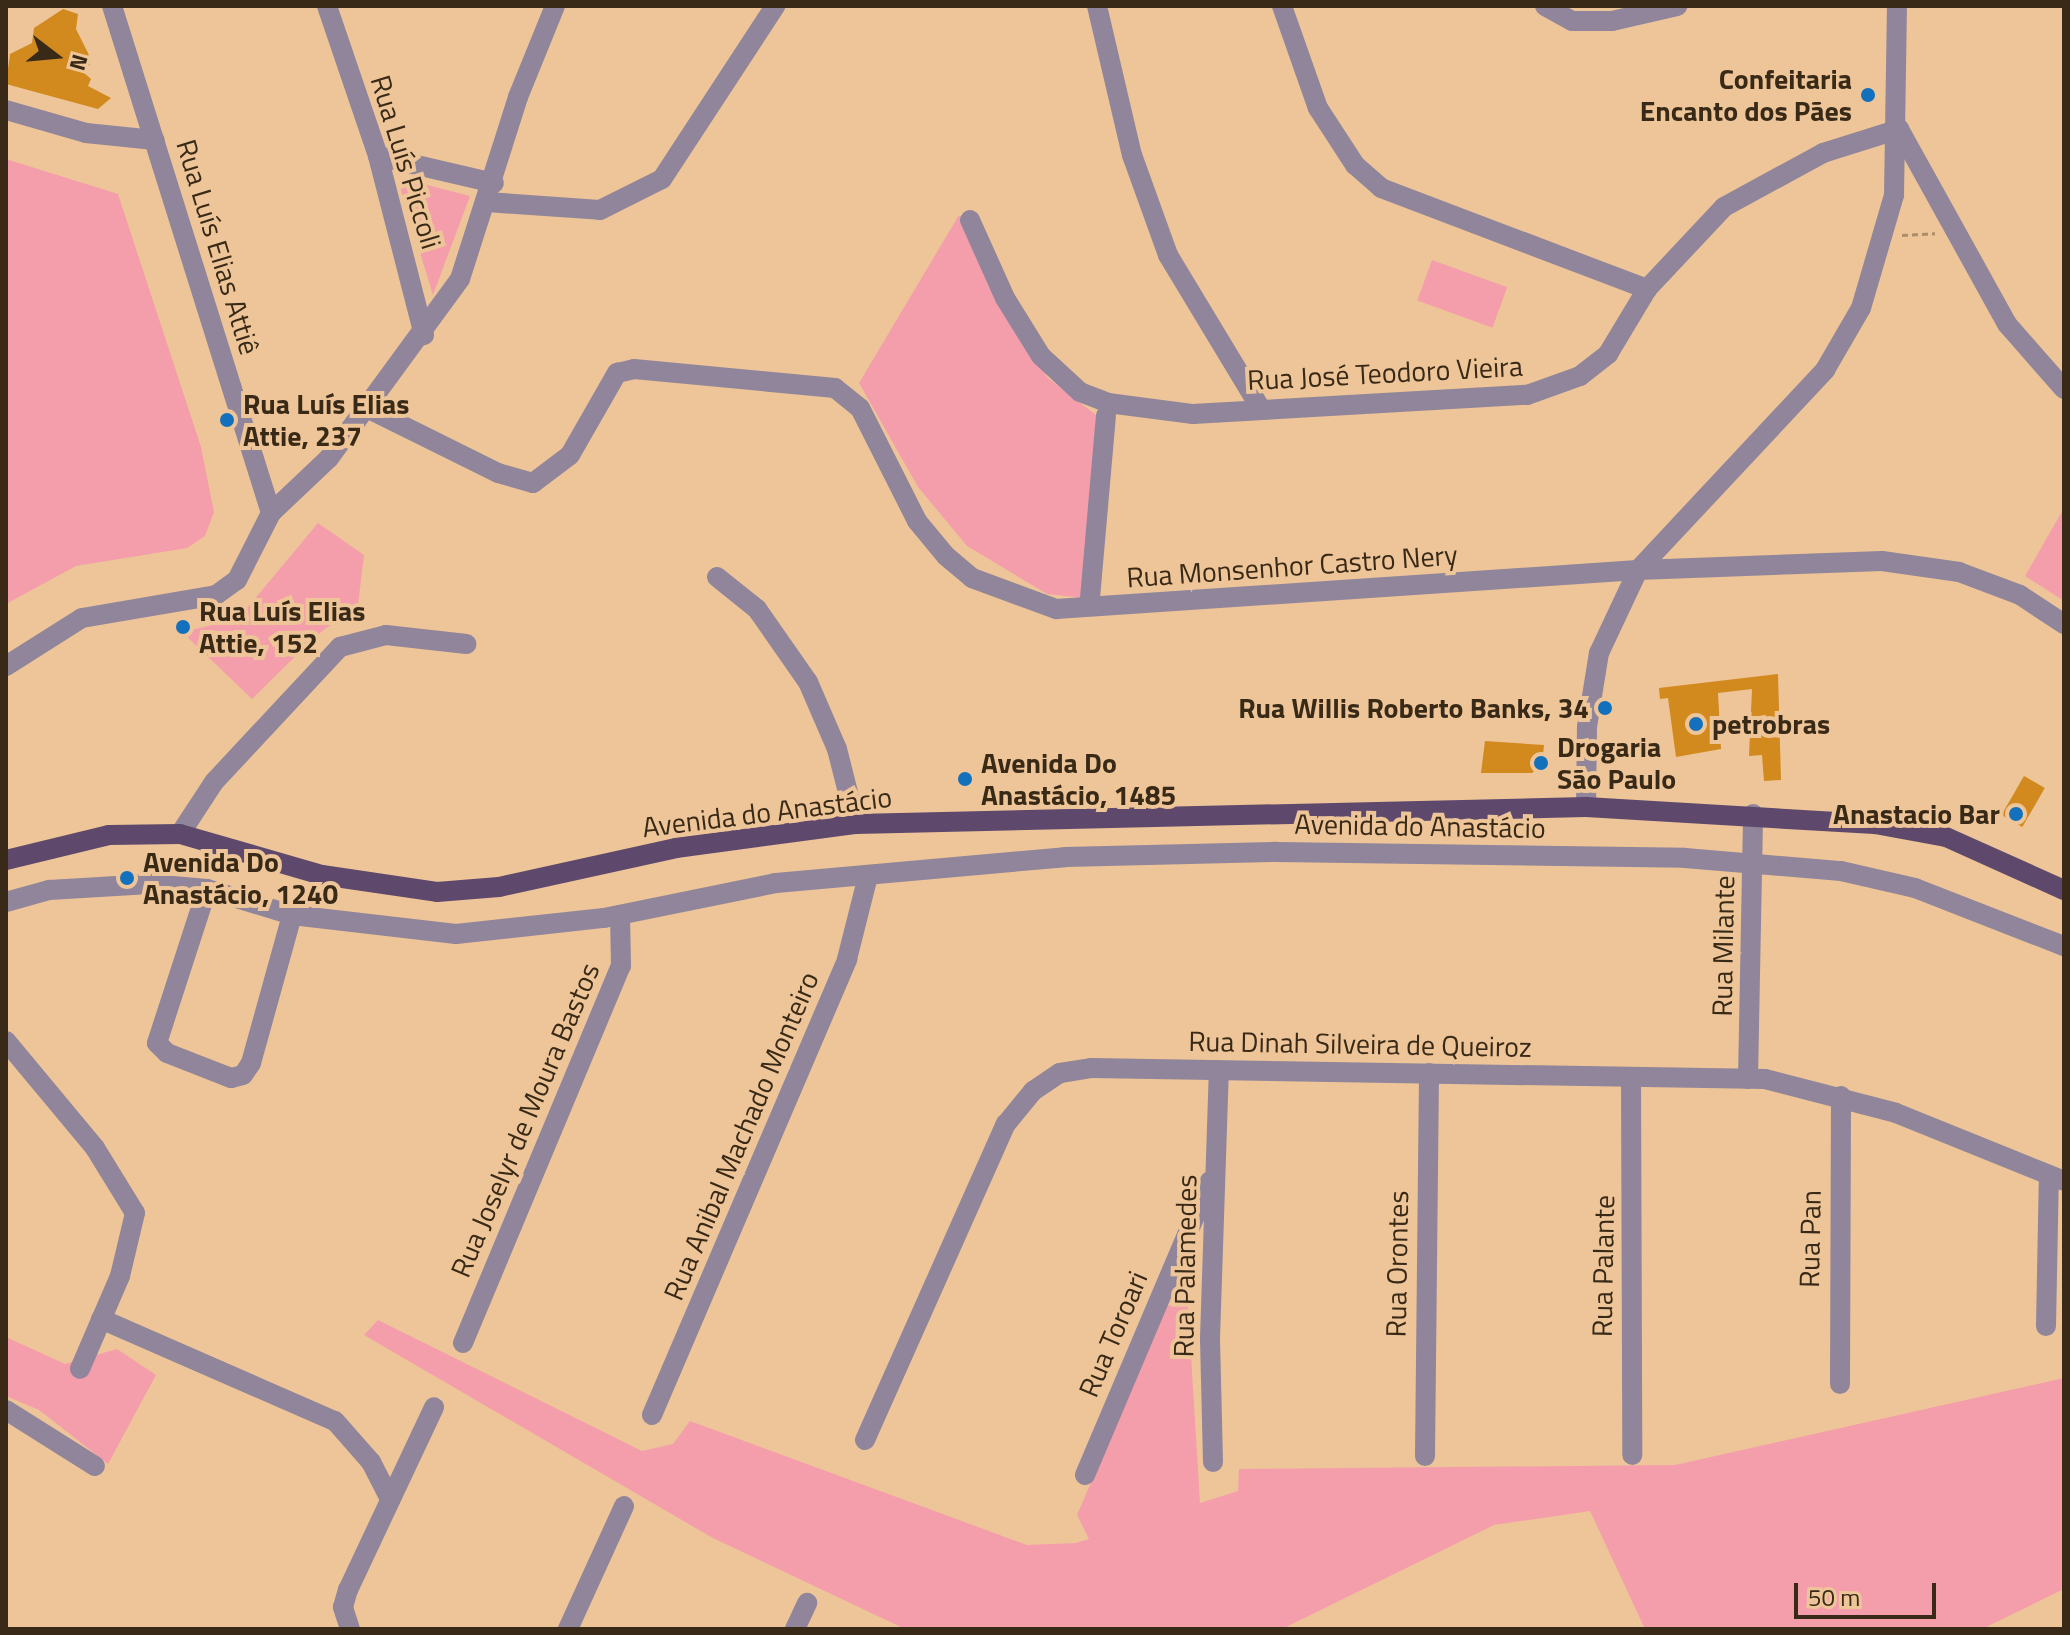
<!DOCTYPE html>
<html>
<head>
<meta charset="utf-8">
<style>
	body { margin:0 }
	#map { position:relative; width:2070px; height:1635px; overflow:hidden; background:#edc598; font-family:"Titillium Web",sans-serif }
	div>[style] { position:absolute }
	.green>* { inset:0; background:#f59eab; transform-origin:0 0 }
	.building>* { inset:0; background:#d2891d; transform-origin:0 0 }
	.path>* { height:3px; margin-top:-1.5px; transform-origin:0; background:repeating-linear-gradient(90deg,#ac8c69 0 6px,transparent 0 10px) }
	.minor>* { height:20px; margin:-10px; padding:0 10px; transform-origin:10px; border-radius:10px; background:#90859a }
	.major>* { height:20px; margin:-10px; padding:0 10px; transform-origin:10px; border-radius:10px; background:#5e496d }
	.dots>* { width:22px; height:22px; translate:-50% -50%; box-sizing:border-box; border:4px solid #edc598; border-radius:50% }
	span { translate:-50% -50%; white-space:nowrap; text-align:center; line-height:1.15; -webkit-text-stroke:8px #edc598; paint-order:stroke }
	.poi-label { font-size:28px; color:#392917; font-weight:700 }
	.right { translate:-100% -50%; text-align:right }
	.left { translate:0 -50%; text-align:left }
	.street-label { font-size:28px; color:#392917 }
	.frame { position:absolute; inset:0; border:8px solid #392917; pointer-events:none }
	.north { position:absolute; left:16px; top:16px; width:80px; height:80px; -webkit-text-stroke:6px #edc598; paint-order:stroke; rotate:106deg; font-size:22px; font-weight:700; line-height:32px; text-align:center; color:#392917 }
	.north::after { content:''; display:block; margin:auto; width:28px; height:36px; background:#392917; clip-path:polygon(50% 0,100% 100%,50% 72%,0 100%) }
	.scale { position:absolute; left:1794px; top:1583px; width:142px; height:36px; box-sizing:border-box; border:4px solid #392917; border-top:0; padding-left:10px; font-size:24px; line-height:28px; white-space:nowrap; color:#392917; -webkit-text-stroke:6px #edc598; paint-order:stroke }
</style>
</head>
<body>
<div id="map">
	<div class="green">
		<i style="clip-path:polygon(6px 159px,118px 194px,201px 447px,214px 512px,205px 536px,187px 548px,76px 566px,6px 604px)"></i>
		<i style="clip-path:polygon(408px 180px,470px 196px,433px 295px,399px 184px)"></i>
		<i style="clip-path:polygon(959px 215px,1028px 350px,1048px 378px,1096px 415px,1084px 598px,1047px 594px,967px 546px,918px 487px,859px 383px)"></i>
		<i style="left:1432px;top:260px;width:80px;height:43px;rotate:20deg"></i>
		<i style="clip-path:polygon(2064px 508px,2064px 601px,2025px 576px)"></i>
		<i style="clip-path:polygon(318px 523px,364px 555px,358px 605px,317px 635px,252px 699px,182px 632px,238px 619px)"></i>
		<i style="clip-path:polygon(1177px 1303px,1188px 1306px,1200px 1503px,1238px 1491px,1239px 1469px,1675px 1465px,2064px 1378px,2064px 1589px,1982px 1629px,1645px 1629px,1590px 1511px,1494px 1525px,1282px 1629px,905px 1629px,711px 1537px,364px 1335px,378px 1320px,642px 1451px,673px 1444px,690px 1421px,1027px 1545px,1076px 1543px,1089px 1539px,1077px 1515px,1167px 1306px)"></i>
		<i style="clip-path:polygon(6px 1337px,65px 1364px,117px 1349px,156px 1375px,108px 1464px,39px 1410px,6px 1396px)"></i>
	</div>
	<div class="building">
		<i style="clip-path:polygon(63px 9px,78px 14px,76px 29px,89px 55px,82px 59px,90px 64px,83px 72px,91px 79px,88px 86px,111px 98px,98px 109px,6px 84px,10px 54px,32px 43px,34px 28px)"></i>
		<i style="clip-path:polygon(1778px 674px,1781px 780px,1764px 781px,1762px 755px,1749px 756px,1752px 689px,1718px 693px,1721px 749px,1676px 757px,1668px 698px,1660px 699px,1659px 688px)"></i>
		<i style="clip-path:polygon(1485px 741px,1544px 745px,1542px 764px,1532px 773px,1481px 773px)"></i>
		<i style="left:2024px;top:776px;width:24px;height:45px;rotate:30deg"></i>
	</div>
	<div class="path">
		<i style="left:1902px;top:235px;width:33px;rotate:-3deg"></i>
	</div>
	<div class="minor">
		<i style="left:327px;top:6px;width:158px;rotate:71.2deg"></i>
		<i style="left:378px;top:156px;width:185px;rotate:75.6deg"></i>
		<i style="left:1097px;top:6px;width:153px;rotate:76.8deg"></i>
		<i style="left:1132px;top:155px;width:106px;rotate:70.2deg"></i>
		<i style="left:1168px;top:255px;width:176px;rotate:58.9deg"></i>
		<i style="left:1282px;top:6px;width:108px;rotate:70.6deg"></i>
		<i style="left:1318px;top:108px;width:68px;rotate:57deg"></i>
		<i style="left:1355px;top:165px;width:35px;rotate:41deg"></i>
		<i style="left:1381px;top:188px;width:285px;rotate:20.8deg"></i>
		<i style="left:1545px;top:6px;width:31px;rotate:29deg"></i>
		<i style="left:1572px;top:21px;width:40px"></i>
		<i style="left:1612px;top:21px;width:67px;rotate:-13deg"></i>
		<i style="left:6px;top:110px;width:83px;rotate:16deg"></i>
		<i style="left:86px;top:133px;width:69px;rotate:5.8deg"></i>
		<i style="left:1899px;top:129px;width:223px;rotate:61deg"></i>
		<i style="left:2007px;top:324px;width:86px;rotate:48.8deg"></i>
		<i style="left:378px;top:156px;width:119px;rotate:13.1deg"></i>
		<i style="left:487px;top:202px;width:113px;rotate:4deg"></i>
		<i style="left:600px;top:210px;width:69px;rotate:-26.6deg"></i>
		<i style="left:662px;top:179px;width:207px;rotate:-56.8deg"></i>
		<i style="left:970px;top:220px;width:85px;rotate:65.8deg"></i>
		<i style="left:1005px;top:298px;width:68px;rotate:58.2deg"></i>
		<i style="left:1041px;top:356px;width:53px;rotate:42.7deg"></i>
		<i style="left:1080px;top:392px;width:30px;rotate:21deg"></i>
		<i style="left:1108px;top:403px;width:86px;rotate:7.4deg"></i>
		<i style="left:1193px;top:414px;width:335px;rotate:-3.3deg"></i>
		<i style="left:1527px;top:395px;width:56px;rotate:-19.7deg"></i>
		<i style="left:1580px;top:376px;width:36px;rotate:-38deg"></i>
		<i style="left:1608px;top:354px;width:76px;rotate:-59deg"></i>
		<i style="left:1647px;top:289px;width:112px;rotate:-46.8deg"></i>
		<i style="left:1724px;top:207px;width:113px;rotate:-28.6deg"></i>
		<i style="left:1823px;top:153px;width:80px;rotate:-17.5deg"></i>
		<i style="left:367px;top:408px;width:146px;rotate:26.4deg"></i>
		<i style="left:498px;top:473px;width:36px;rotate:16deg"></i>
		<i style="left:533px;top:483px;width:46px;rotate:-37.1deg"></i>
		<i style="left:570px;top:455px;width:95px;rotate:-60.2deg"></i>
		<i style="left:617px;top:373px;width:17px;rotate:-13deg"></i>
		<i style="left:634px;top:369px;width:202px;rotate:5.4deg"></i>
		<i style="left:835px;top:388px;width:32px;rotate:39deg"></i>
		<i style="left:860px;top:408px;width:127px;rotate:63.2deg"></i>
		<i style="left:917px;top:521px;width:45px;rotate:50.4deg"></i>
		<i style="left:946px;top:556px;width:34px;rotate:40deg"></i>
		<i style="left:972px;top:578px;width:90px;rotate:20.3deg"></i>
		<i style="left:1056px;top:609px;width:583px;rotate:-3.83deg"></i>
		<i style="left:1638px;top:570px;width:244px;rotate:-2.1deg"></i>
		<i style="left:1882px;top:561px;width:78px;rotate:8.1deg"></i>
		<i style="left:1959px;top:572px;width:65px;rotate:20.7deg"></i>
		<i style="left:2020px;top:595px;width:53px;rotate:33.4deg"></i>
		<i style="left:271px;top:513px;width:80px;rotate:-43.5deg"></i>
		<i style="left:329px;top:458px;width:222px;rotate:-53.8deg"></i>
		<i style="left:460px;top:279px;width:191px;rotate:-72.3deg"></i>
		<i style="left:518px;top:97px;width:98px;rotate:-67.9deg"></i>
		<i style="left:717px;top:577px;width:51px;rotate:38.7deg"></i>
		<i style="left:757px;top:609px;width:89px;rotate:55.1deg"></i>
		<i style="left:808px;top:682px;width:73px;rotate:66.6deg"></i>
		<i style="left:837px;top:749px;width:77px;rotate:75.8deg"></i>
		<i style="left:1090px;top:598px;width:183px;rotate:-85deg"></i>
		<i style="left:6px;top:666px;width:90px;rotate:-32.3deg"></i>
		<i style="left:82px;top:618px;width:136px;rotate:-9.7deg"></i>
		<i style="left:216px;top:595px;width:26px;rotate:-36deg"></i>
		<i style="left:237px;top:580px;width:75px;rotate:-63.1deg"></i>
		<i style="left:271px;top:513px;width:531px;rotate:-107.41deg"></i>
		<i style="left:1586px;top:807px;width:80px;rotate:-89.3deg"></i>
		<i style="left:1587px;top:727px;width:75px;rotate:-80.8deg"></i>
		<i style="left:1599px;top:653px;width:92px;rotate:-64.8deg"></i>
		<i style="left:1638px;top:570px;width:274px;rotate:-46.9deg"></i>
		<i style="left:1825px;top:370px;width:72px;rotate:-59.9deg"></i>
		<i style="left:1861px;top:308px;width:118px;rotate:-73.7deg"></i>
		<i style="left:1894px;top:195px;width:189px;rotate:-89.1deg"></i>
		<i style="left:180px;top:834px;width:62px;rotate:-56.8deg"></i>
		<i style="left:214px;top:782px;width:185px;rotate:-47deg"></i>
		<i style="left:340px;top:647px;width:48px;rotate:-14.6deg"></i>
		<i style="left:386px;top:635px;width:81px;rotate:6.4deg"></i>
		<i style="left:207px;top:889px;width:162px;rotate:108deg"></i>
		<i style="left:157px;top:1043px;width:14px;rotate:45deg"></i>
		<i style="left:167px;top:1053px;width:69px;rotate:21.3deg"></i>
		<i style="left:231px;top:1078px;width:12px;rotate:-14deg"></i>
		<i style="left:243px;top:1075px;width:14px;rotate:-56deg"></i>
		<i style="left:251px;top:1063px;width:154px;rotate:-74.5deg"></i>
		<i style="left:6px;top:902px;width:45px;rotate:-15.6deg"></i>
		<i style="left:49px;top:890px;width:101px;rotate:-3.4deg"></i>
		<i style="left:150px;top:884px;width:57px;rotate:5deg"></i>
		<i style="left:207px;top:889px;width:89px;rotate:17deg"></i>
		<i style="left:292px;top:915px;width:165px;rotate:6.6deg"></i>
		<i style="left:456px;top:934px;width:149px;rotate:-6.2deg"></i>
		<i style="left:604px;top:918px;width:176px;rotate:-11.5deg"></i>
		<i style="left:776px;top:883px;width:290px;rotate:-5.1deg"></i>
		<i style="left:1065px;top:857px;width:212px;rotate:-1.4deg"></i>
		<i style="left:1277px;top:852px;width:408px;rotate:0.8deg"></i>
		<i style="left:1685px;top:858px;width:157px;rotate:4.8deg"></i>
		<i style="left:1841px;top:871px;width:76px;rotate:12.9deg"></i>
		<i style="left:1915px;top:888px;width:160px;rotate:21.3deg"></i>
		<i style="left:6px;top:1041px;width:139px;rotate:50.2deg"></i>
		<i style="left:95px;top:1148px;width:76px;rotate:58.4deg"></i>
		<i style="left:135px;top:1213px;width:65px;rotate:103.4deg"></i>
		<i style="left:120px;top:1276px;width:101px;rotate:113.3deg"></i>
		<i style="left:1631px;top:1077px;width:378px;rotate:89.8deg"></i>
		<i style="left:1748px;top:1079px;width:265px;rotate:-88.9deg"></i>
		<i style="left:101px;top:1319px;width:255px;rotate:23.6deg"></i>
		<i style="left:335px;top:1421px;width:55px;rotate:48.7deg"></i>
		<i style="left:371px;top:1462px;width:42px;rotate:62.8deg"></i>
		<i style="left:2046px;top:1326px;width:150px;rotate:-88.9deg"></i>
		<i style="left:463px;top:1343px;width:409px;rotate:-67.3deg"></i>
		<i style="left:621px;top:966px;width:51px;rotate:-91.1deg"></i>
		<i style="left:1840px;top:1384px;width:288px;rotate:-89.8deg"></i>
		<i style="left:6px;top:1410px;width:105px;rotate:32.2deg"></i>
		<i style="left:652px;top:1415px;width:496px;rotate:-66.8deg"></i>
		<i style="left:847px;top:959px;width:86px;rotate:-75.8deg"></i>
		<i style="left:865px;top:1440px;width:346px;rotate:-66deg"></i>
		<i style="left:1006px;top:1124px;width:43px;rotate:-50.7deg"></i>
		<i style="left:1033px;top:1091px;width:32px;rotate:-34deg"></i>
		<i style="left:1060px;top:1073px;width:31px;rotate:-9deg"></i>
		<i style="left:1091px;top:1068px;width:674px;rotate:0.94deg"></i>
		<i style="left:1765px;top:1079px;width:135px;rotate:14.5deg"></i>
		<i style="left:1896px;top:1113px;width:181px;rotate:22deg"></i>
		<i style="left:1425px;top:1456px;width:383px;rotate:-89.4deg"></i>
		<i style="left:1213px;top:1462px;width:124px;rotate:-91.4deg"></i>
		<i style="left:1210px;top:1338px;width:268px;rotate:-88.1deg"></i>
		<i style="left:1085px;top:1475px;width:319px;rotate:-67deg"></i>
		<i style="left:350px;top:1629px;width:23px;rotate:-108deg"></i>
		<i style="left:343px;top:1607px;width:18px;rotate:-74deg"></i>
		<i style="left:348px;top:1590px;width:202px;rotate:-64.8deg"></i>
		<i style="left:568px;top:1629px;width:135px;rotate:-65.5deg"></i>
		<i style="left:795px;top:1629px;width:29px;rotate:-65deg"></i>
	</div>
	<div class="major">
		<i style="left:6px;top:860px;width:106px;rotate:-13.6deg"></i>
		<i style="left:109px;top:835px;width:71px;rotate:-0.8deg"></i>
		<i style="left:180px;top:834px;width:148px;rotate:16.1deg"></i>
		<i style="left:322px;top:875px;width:116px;rotate:8.4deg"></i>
		<i style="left:437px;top:892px;width:62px;rotate:-4.6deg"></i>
		<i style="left:499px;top:887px;width:181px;rotate:-12.4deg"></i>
		<i style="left:676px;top:848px;width:182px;rotate:-7.6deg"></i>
		<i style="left:856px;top:824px;width:730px;rotate:-1.33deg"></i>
		<i style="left:1586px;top:807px;width:289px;rotate:3.4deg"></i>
		<i style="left:1875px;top:824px;width:72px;rotate:10.4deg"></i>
		<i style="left:1946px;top:837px;width:129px;rotate:24.2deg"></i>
	</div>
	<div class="dots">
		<i style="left:1868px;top:95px;background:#1270bd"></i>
		<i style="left:227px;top:420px;background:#1270bd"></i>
		<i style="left:183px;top:627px;background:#1270bd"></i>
		<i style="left:1605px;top:708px;background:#1270bd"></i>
		<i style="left:1696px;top:724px;background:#1270bd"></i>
		<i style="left:1541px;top:763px;background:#1270bd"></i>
		<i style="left:965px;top:779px;background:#1270bd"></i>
		<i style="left:2016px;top:814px;background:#1270bd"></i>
		<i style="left:127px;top:878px;background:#1270bd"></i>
	</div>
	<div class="poi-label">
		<span class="right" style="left:1852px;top:95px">Confeitaria<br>Encanto dos Pães</span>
		<span class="left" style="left:243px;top:420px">Rua Luís Elias<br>Attie, 237</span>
		<span class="left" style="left:199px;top:627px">Rua Luís Elias<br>Attie, 152</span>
		<span class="right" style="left:1589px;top:708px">Rua Willis Roberto Banks, 34</span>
		<span class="left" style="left:1712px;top:724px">petrobras</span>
		<span class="left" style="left:1557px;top:763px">Drogaria<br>São Paulo</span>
		<span class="left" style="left:981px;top:779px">Avenida Do<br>Anastácio, 1485</span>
		<span class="right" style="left:2000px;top:814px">Anastacio Bar</span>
		<span class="left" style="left:143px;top:878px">Avenida Do<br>Anastácio, 1240</span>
	</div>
	<div class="street-label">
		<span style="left:406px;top:162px;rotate:73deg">Rua Luís Piccoli</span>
		<span style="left:218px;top:247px;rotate:73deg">Rua Luís Elias Attiê</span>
		<span style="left:1385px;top:373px;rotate:-3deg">Rua José Teodoro Vieira</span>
		<span style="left:1292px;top:566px;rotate:-4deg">Rua Monsenhor Castro Nery</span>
		<span style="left:767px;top:812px;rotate:-7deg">Avenida do Anastácio</span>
		<span style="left:1420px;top:826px;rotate:1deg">Avenida do Anastácio</span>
		<span style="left:1723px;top:946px;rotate:-89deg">Rua Milante</span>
		<span style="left:1360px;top:1044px;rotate:1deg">Rua Dinah Silveira de Queiroz</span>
		<span style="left:525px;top:1120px;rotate:-67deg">Rua Joselyr de Moura Bastos</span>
		<span style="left:741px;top:1136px;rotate:-67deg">Rua Anibal Machado Monteiro</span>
		<span style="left:1810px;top:1239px;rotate:-89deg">Rua Pan</span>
		<span style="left:1397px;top:1264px;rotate:-89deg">Rua Orontes</span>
		<span style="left:1185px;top:1266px;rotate:-89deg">Rua Palamedes</span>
		<span style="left:1603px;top:1266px;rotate:-89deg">Rua Palante</span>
		<span style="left:1113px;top:1334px;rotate:-67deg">Rua Toroari</span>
	</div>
	<div class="frame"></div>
	<div class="north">N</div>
	<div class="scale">50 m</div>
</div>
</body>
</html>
